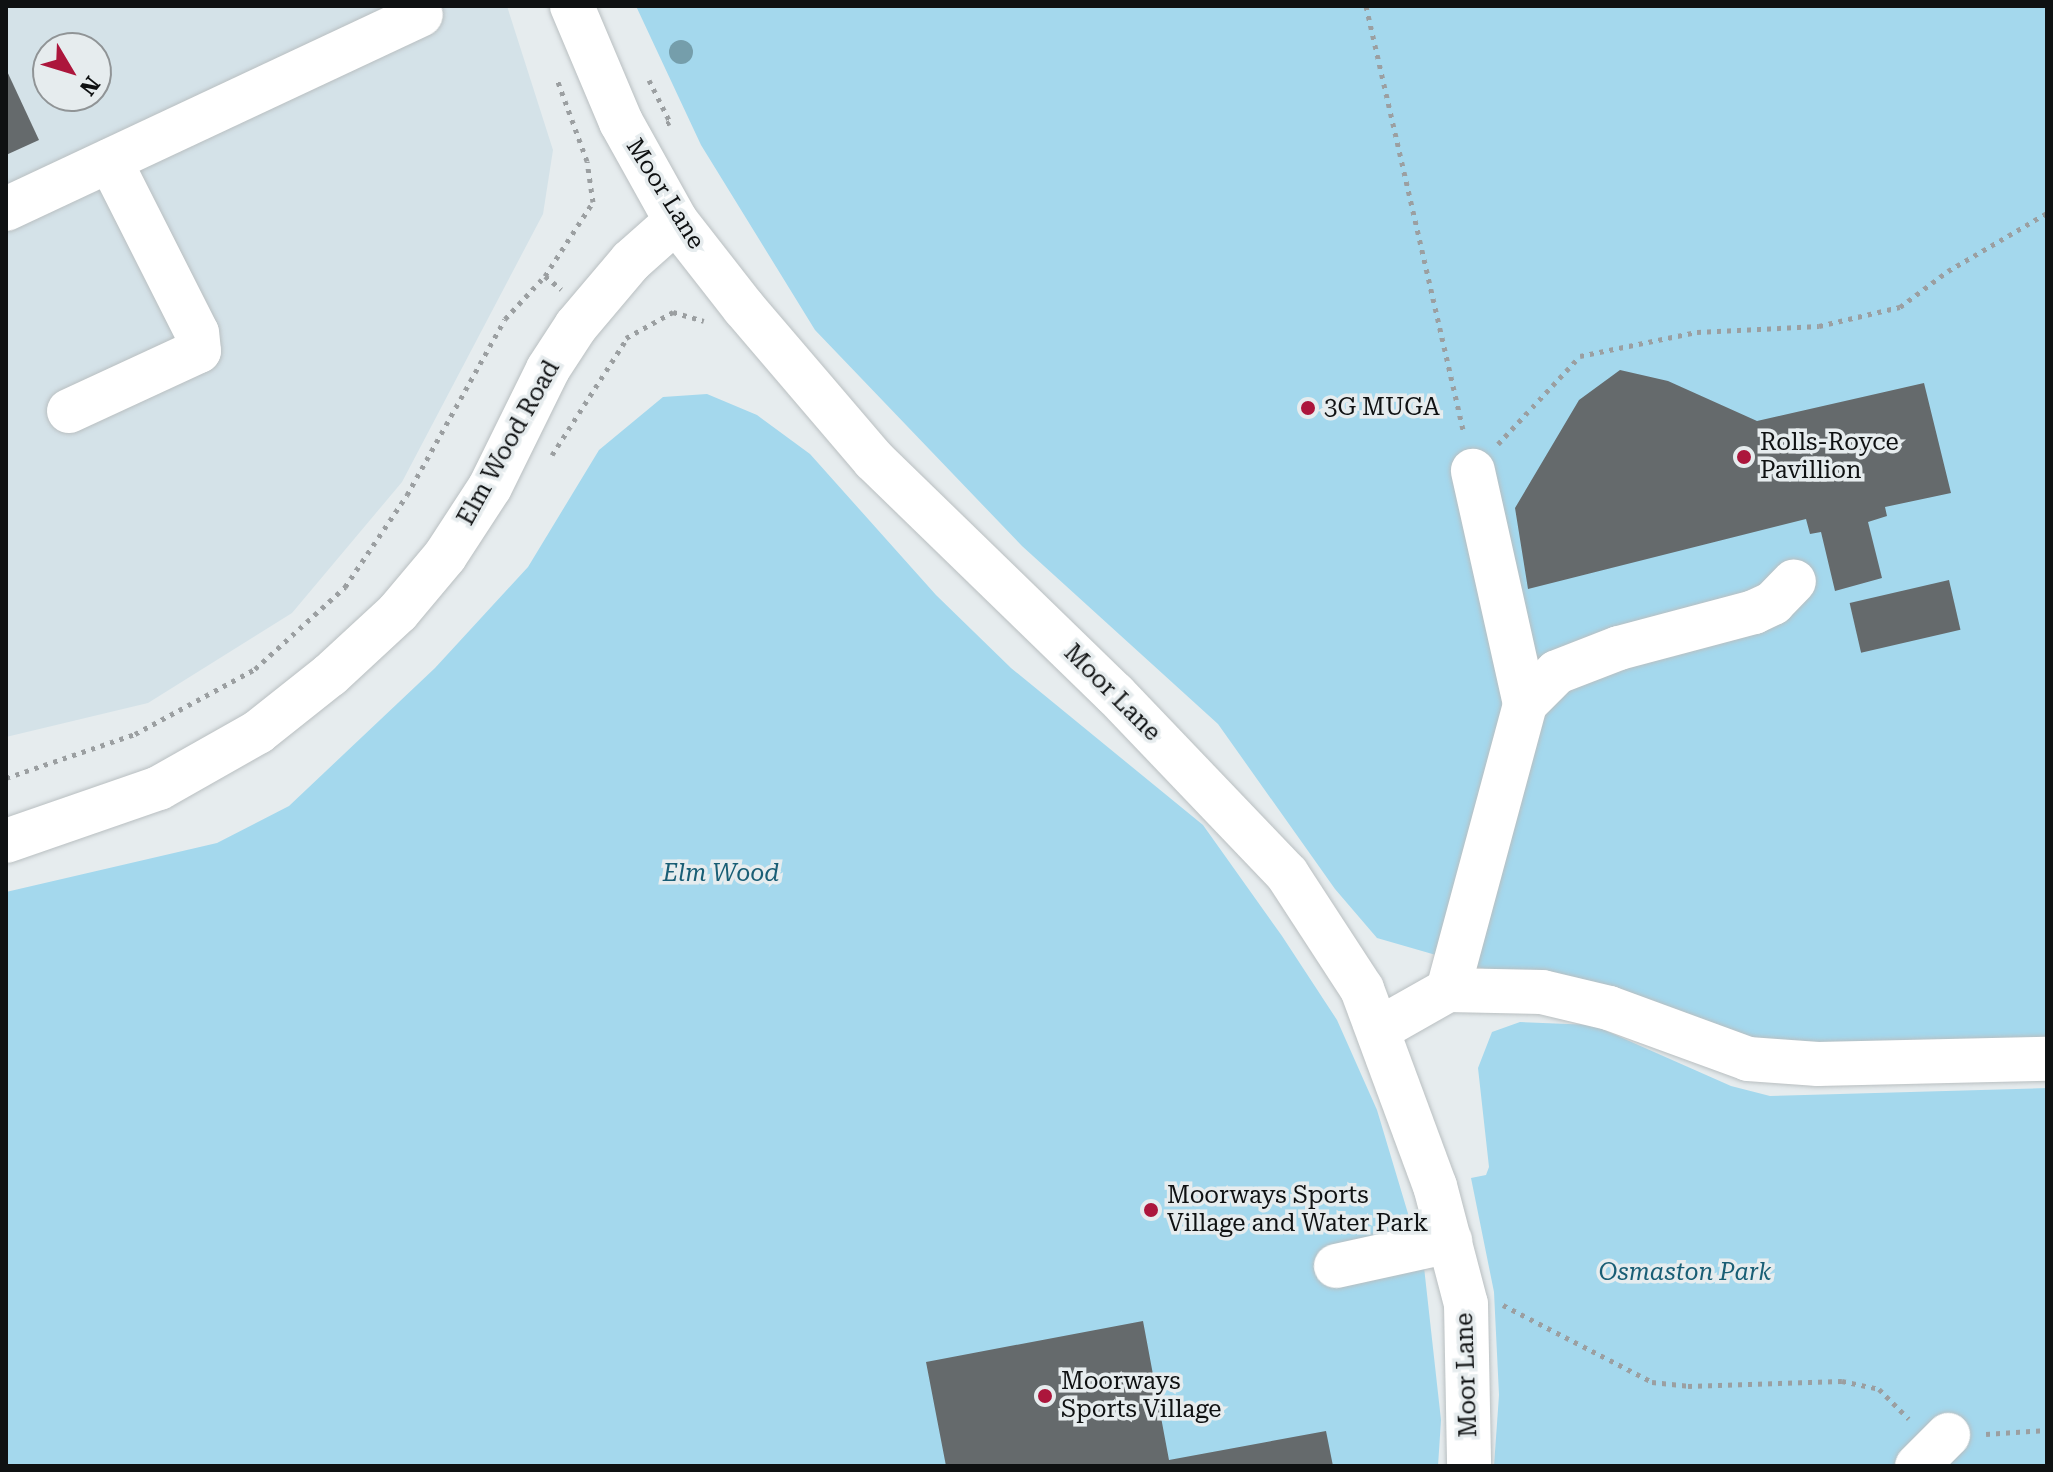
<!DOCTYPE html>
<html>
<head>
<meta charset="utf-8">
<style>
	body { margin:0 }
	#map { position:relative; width:2053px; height:1472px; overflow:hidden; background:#e6ecee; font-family:"Roboto Serif",serif }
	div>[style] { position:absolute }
	.built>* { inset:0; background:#d4e2e8 }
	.green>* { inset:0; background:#a4d8ed }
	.building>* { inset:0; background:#656a6c; transform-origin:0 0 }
	.path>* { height:5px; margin-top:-2.5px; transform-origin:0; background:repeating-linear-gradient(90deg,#9b9fa1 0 4px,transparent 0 10px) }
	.roads { filter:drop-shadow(0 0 2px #b9bfc1) drop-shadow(0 0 2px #b9bfc1) }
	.minor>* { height:44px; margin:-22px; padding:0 22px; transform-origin:22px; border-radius:22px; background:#fff }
	.trees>* { width:24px; height:24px; margin:-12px; border-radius:50%; background:#759eab }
	.dots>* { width:22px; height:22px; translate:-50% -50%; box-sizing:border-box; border:4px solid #e6ecee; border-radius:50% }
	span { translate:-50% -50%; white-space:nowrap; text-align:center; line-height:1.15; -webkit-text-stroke:7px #e6ecee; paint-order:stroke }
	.street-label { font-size:24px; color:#0f1112 }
	.poi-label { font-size:24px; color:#0f1112 }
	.left { translate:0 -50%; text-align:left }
	.park-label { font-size:24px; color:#195e75; font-style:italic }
	.frame { position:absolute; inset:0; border:8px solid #0f1112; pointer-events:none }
	.north { position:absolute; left:32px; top:32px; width:80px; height:80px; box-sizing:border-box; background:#e6ecee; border:2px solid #909496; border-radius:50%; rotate:128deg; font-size:22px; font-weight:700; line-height:32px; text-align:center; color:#0f1112 }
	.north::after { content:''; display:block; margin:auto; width:28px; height:36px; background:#ac163c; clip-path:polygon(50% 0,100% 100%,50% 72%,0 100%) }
</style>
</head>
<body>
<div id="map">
	<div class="built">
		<i style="clip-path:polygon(evenodd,6px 6px,507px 6px,553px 150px,543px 214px,402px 482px,292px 613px,148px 703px,6px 737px,6px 6px,48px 48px,96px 48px,96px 96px,48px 96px,48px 48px)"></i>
	</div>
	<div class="green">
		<i style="clip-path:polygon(636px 6px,2047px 6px,2047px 1037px,2030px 1044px,1769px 1051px,1377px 938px,1335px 889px,1218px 724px,1022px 546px,815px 330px,701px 145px)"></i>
		<i style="clip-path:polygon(707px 394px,757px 415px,810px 454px,936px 595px,1011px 668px,1203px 825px,1282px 936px,1337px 1020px,1377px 1110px,1424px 1267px,1441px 1420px,1438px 1466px,6px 1466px,6px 892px,217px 843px,289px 806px,435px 668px,528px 567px,599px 450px,663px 397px)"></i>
		<i style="clip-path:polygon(1520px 1022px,1593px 1025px,1731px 1086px,1770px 1096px,2047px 1088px,2047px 1466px,1494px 1466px,1499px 1395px,1494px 1292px,1471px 1178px,1486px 1175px,1489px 1167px,1478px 1068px,1492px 1032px)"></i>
	</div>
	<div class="building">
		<i style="clip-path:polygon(6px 69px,39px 140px,6px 155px)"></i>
		<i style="clip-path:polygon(1620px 370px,1668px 381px,1757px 421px,1924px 383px,1951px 493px,1885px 507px,1887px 516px,1868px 522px,1882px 578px,1835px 591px,1821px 532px,1810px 534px,1806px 519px,1528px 589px,1515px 508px,1579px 400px)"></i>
		<i style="left:1949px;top:580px;width:51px;height:102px;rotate:77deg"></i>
		<i style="clip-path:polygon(1143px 1321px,1169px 1460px,1326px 1431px,1333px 1466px,946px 1466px,926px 1362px)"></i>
	</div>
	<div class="path">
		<i style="left:1366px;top:6px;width:439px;rotate:77.1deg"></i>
		<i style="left:649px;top:80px;width:47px;rotate:63.4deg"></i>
		<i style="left:670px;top:122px;width:7px;rotate:153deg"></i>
		<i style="left:545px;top:276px;width:21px;rotate:39deg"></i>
		<i style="left:626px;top:338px;width:54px;rotate:-29deg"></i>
		<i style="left:673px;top:312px;width:32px;rotate:16deg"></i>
		<i style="left:1498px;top:444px;width:120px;rotate:-47deg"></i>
		<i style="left:1580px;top:356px;width:119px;rotate:-11.6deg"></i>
		<i style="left:1697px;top:332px;width:122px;rotate:-2.8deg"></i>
		<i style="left:1819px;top:326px;width:83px;rotate:-13.2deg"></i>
		<i style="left:1900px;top:307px;width:60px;rotate:-36.9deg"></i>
		<i style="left:1948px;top:271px;width:115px;rotate:-30.4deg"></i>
		<i style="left:552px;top:455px;width:139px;rotate:-57.3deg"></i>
		<i style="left:6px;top:778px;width:136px;rotate:-18.8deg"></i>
		<i style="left:135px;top:734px;width:136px;rotate:-28.4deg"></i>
		<i style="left:255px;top:669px;width:122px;rotate:-42.3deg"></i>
		<i style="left:345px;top:587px;width:111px;rotate:-56deg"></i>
		<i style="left:407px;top:495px;width:201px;rotate:-60.9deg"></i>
		<i style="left:505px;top:319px;width:59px;rotate:-47.1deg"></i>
		<i style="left:545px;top:276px;width:88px;rotate:-57deg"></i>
		<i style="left:593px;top:202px;width:41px;rotate:-98.3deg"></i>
		<i style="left:587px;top:161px;width:87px;rotate:-110.1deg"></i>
		<i style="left:1503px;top:1305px;width:168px;rotate:27.3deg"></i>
		<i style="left:1652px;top:1382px;width:36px;rotate:6deg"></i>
		<i style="left:1688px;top:1386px;width:154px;rotate:-1.9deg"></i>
		<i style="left:1842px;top:1381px;width:38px;rotate:12deg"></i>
		<i style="left:1879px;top:1389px;width:42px;rotate:45deg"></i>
		<i style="left:1986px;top:1434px;width:61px;rotate:-3.8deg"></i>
	</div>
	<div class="roads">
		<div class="minor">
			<i style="left:572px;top:6px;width:126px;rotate:67.1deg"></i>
			<i style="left:621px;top:122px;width:113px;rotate:60.9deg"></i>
			<i style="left:676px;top:221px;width:110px;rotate:52deg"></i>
			<i style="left:744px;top:308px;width:200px;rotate:49.5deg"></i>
			<i style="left:874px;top:460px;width:336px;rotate:44.2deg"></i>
			<i style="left:1115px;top:694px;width:249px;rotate:46.3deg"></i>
			<i style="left:1287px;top:874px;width:137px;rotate:56.9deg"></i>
			<i style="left:1362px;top:989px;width:210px;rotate:69.7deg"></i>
			<i style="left:1435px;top:1186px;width:122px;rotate:75.3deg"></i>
			<i style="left:1466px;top:1304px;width:162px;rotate:88.9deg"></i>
			<i style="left:6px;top:209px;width:458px;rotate:-25.1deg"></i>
			<i style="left:69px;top:411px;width:143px;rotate:-24.8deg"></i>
			<i style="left:199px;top:351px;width:18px;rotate:-96deg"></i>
			<i style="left:197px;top:333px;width:193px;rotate:-116.8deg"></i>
			<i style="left:1525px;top:704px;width:45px;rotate:-45deg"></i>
			<i style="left:1557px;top:672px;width:66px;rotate:-21.2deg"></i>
			<i style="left:1619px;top:648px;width:140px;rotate:-14.9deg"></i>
			<i style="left:1754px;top:612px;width:21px;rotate:-25deg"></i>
			<i style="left:1773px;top:603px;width:30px;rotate:-46deg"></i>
			<i style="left:6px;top:841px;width:162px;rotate:-19.1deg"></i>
			<i style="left:159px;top:788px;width:114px;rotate:-29.5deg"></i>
			<i style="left:258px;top:732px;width:92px;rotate:-38.4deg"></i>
			<i style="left:330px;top:675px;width:93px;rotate:-42.8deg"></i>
			<i style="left:398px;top:612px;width:73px;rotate:-50deg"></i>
			<i style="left:445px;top:556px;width:82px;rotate:-56.9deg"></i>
			<i style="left:490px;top:487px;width:131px;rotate:-63.8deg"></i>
			<i style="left:548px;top:369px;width:51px;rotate:-56.9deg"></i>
			<i style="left:576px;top:326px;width:85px;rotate:-49.8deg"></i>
			<i style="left:631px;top:261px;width:60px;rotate:-41.6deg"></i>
			<i style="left:1448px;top:990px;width:94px;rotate:1.2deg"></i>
			<i style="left:1542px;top:992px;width:69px;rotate:13.4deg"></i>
			<i style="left:1609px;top:1008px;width:148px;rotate:20.1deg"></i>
			<i style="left:1748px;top:1059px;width:70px;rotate:4.1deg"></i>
			<i style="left:1818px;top:1064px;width:229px;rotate:-1.3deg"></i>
			<i style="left:1379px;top:1029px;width:79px;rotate:-29.5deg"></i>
			<i style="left:1448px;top:990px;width:296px;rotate:-74.9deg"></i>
			<i style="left:1525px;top:704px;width:239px;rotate:-102.6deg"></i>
			<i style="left:1336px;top:1266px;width:117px;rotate:-12.4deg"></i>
			<i style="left:1917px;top:1466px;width:44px;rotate:-45deg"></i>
		</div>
	</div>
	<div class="trees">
		<i style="left:681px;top:52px"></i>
	</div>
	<div class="dots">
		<i style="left:1308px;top:408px;background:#ac163c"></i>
		<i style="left:1744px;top:457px;background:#ac163c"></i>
		<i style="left:1151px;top:1210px;background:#ac163c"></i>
		<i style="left:1045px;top:1396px;background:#ac163c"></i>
	</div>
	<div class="street-label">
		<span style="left:665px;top:194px;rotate:58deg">Moor Lane</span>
		<span style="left:509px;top:443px;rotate:-61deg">Elm Wood Road</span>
		<span style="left:1112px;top:693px;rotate:45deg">Moor Lane</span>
		<span style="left:1467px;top:1375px;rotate:-92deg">Moor Lane</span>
	</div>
	<div class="poi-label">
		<span class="left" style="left:1324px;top:408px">3G MUGA</span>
		<span class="left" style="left:1760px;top:457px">Rolls-Royce<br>Pavillion</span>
		<span class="left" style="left:1167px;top:1210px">Moorways Sports<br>Village and Water Park</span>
		<span class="left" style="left:1061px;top:1396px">Moorways<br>Sports Village</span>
	</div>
	<div class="park-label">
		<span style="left:721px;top:874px">Elm Wood</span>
		<span style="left:1685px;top:1273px">Osmaston Park</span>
	</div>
	<div class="frame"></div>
	<div class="north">N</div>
</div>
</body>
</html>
